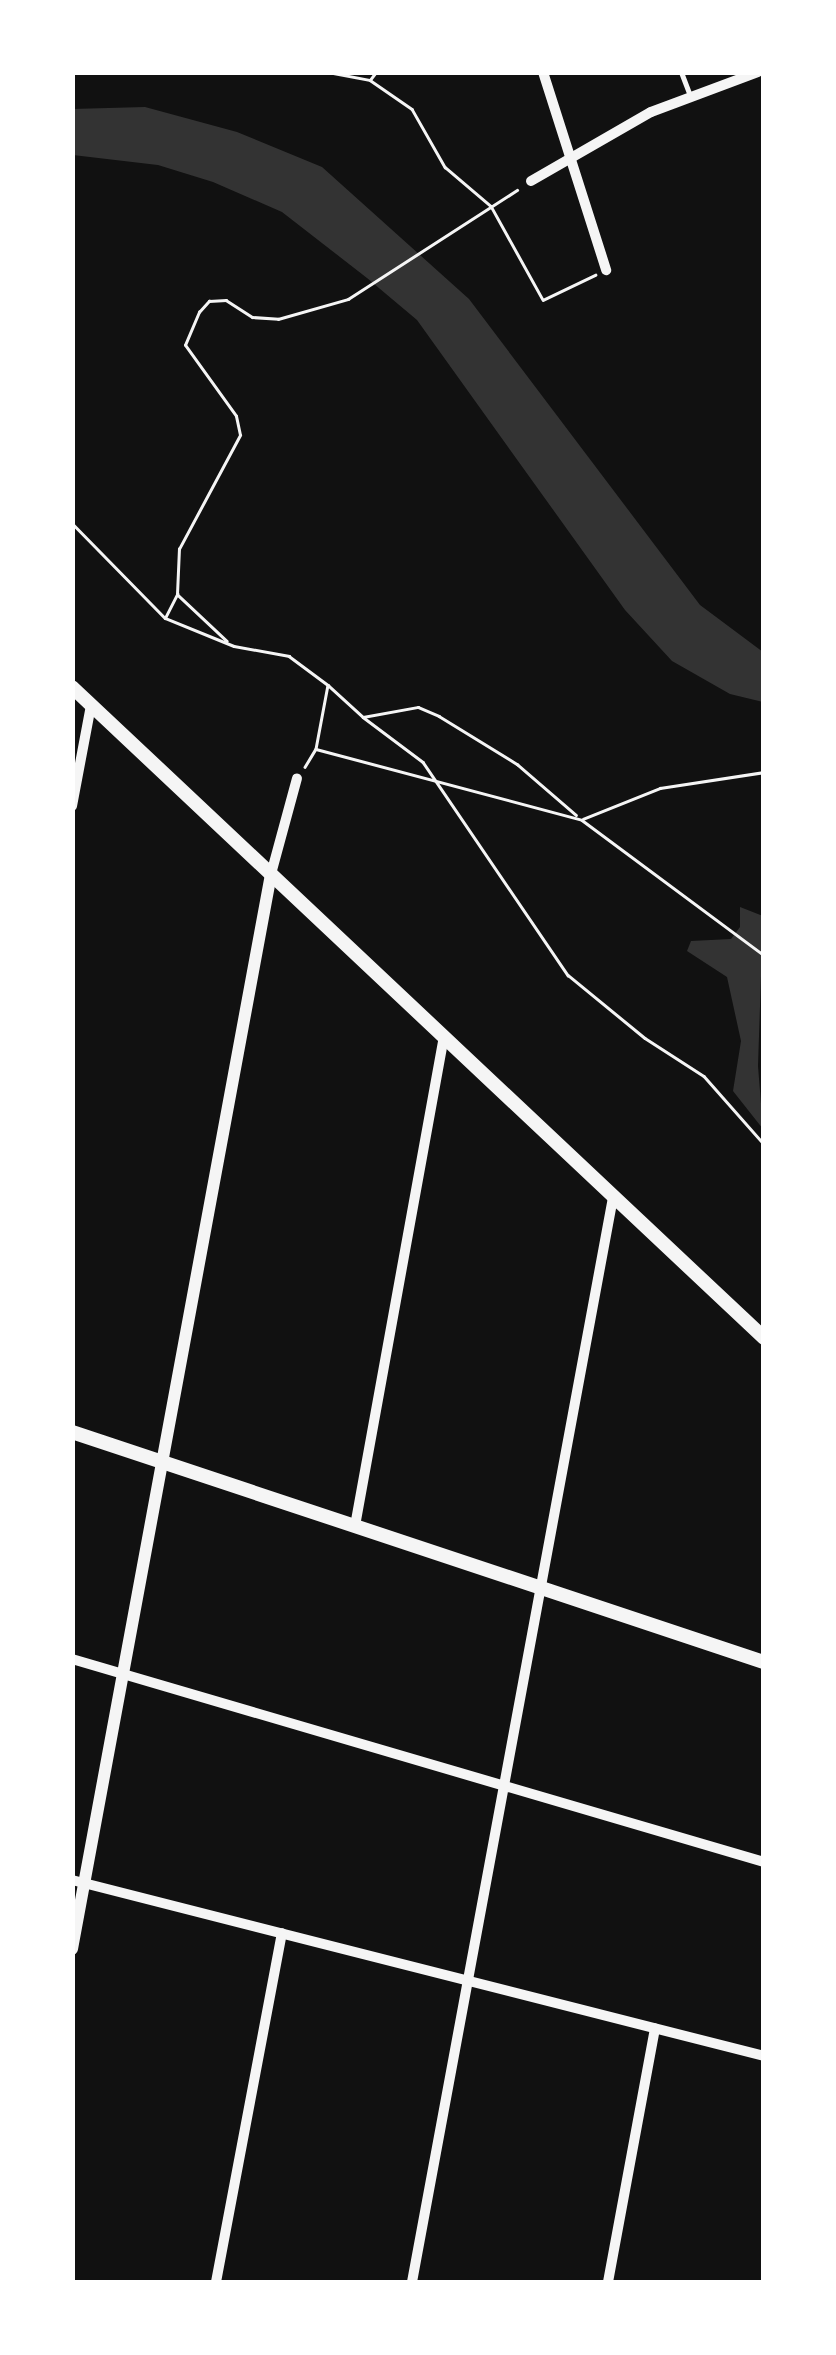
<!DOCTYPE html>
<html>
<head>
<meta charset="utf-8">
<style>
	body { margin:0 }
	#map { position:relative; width:836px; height:2355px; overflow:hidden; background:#111; font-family:Manrope,sans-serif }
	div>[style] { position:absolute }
	.water>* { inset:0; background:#333 }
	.path>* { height:2.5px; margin:-1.25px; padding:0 1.25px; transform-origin:1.25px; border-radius:1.25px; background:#f5f5f5 }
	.service>* { height:5px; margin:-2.5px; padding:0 2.5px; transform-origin:2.5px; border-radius:2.5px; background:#f5f5f5 }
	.minor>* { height:10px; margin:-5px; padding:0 5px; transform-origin:5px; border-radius:5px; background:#f5f5f5 }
	.tertiary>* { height:12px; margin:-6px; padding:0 6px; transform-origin:6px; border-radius:6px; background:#f5f5f5 }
	.secondary>* { height:14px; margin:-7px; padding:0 7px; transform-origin:7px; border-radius:7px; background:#f5f5f5 }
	span { translate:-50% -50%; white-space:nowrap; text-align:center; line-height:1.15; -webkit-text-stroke:9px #fff; paint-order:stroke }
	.frame { position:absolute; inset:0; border:75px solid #fff; pointer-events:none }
</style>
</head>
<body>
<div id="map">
	<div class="water">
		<i style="clip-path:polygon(145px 107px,237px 132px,322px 167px,469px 299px,700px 605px,763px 652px,763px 702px,730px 694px,672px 661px,625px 610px,417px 320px,367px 278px,282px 212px,213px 182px,158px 165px,73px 155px,72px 109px)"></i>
		<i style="clip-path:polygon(740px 907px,763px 916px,758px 1066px,763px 1129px,733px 1091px,741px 1041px,727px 977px,687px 951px,691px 941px,731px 939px,740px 927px)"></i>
	</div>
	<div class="path">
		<i style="left:328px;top:72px;width:43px;rotate:10.8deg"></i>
		<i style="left:370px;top:80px;width:10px;rotate:-53deg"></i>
		<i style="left:370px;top:80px;width:51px;rotate:34.6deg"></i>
		<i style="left:412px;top:109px;width:67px;rotate:60.4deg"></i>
		<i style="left:445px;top:167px;width:60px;rotate:40.3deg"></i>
		<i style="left:491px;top:206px;width:107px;rotate:61deg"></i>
		<i style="left:543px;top:300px;width:58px;rotate:-25.7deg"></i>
		<i style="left:72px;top:523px;width:133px;rotate:45.6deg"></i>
		<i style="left:165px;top:618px;width:74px;rotate:22.1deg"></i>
		<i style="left:234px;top:646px;width:56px;rotate:10.3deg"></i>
		<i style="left:289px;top:656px;width:49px;rotate:36.6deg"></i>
		<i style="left:328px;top:685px;width:65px;rotate:100.6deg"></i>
		<i style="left:316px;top:749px;width:21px;rotate:121deg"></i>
		<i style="left:178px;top:595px;width:67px;rotate:43.2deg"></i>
		<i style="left:165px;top:618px;width:27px;rotate:-63deg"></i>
		<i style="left:177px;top:594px;width:45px;rotate:-87.5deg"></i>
		<i style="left:179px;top:549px;width:129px;rotate:-61.8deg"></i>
		<i style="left:240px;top:435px;width:19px;rotate:-102deg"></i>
		<i style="left:236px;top:416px;width:87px;rotate:-125.7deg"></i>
		<i style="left:185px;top:345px;width:36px;rotate:-67deg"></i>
		<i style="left:199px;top:312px;width:15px;rotate:-48deg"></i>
		<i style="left:209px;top:301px;width:17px;rotate:-3deg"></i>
		<i style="left:226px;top:300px;width:31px;rotate:33deg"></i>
		<i style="left:252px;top:317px;width:26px;rotate:4deg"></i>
		<i style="left:278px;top:319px;width:73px;rotate:-15.9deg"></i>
		<i style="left:348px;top:299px;width:201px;rotate:-32.8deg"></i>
		<i style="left:328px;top:685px;width:47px;rotate:42.4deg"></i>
		<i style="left:363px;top:717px;width:56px;rotate:-10.3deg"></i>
		<i style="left:418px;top:707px;width:23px;rotate:23deg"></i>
		<i style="left:439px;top:716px;width:92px;rotate:31.6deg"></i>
		<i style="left:517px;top:764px;width:78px;rotate:40.8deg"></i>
		<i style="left:363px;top:717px;width:75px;rotate:36.9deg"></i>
		<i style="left:423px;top:762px;width:258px;rotate:55.8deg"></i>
		<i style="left:568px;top:975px;width:99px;rotate:39.3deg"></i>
		<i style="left:645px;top:1038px;width:70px;rotate:32.8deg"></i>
		<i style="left:704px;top:1076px;width:91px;rotate:48.6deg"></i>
		<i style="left:316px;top:749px;width:275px;rotate:14.9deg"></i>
		<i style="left:582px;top:820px;width:227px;rotate:36.6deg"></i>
		<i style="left:583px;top:819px;width:83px;rotate:-21.9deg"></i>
		<i style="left:660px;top:788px;width:105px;rotate:-8.7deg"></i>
	</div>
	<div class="service">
		<i style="left:681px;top:72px;width:26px;rotate:69deg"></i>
	</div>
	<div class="minor">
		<i style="left:543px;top:72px;width:208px;rotate:72.3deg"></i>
		<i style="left:531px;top:181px;width:138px;rotate:-29.9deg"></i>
		<i style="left:651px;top:112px;width:114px;rotate:-20.5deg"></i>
		<i style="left:72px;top:806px;width:103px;rotate:-79.3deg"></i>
		<i style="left:271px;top:874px;width:99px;rotate:-74.8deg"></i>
		<i style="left:355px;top:1526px;width:497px;rotate:-79.7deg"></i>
		<i style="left:72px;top:1659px;width:721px;rotate:16.35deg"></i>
		<i style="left:72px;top:1880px;width:714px;rotate:14.27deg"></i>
		<i style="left:216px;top:2282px;width:355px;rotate:-79.3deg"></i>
		<i style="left:412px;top:2282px;width:1103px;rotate:-79.5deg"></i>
		<i style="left:608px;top:2282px;width:258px;rotate:-79.5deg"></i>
	</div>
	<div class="tertiary">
		<i style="left:72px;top:1949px;width:1093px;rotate:-79.51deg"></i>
	</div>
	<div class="secondary">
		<i style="left:72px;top:687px;width:950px;rotate:43.25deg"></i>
		<i style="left:72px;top:1432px;width:729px;rotate:18.39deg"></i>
	</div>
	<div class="frame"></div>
</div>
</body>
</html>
